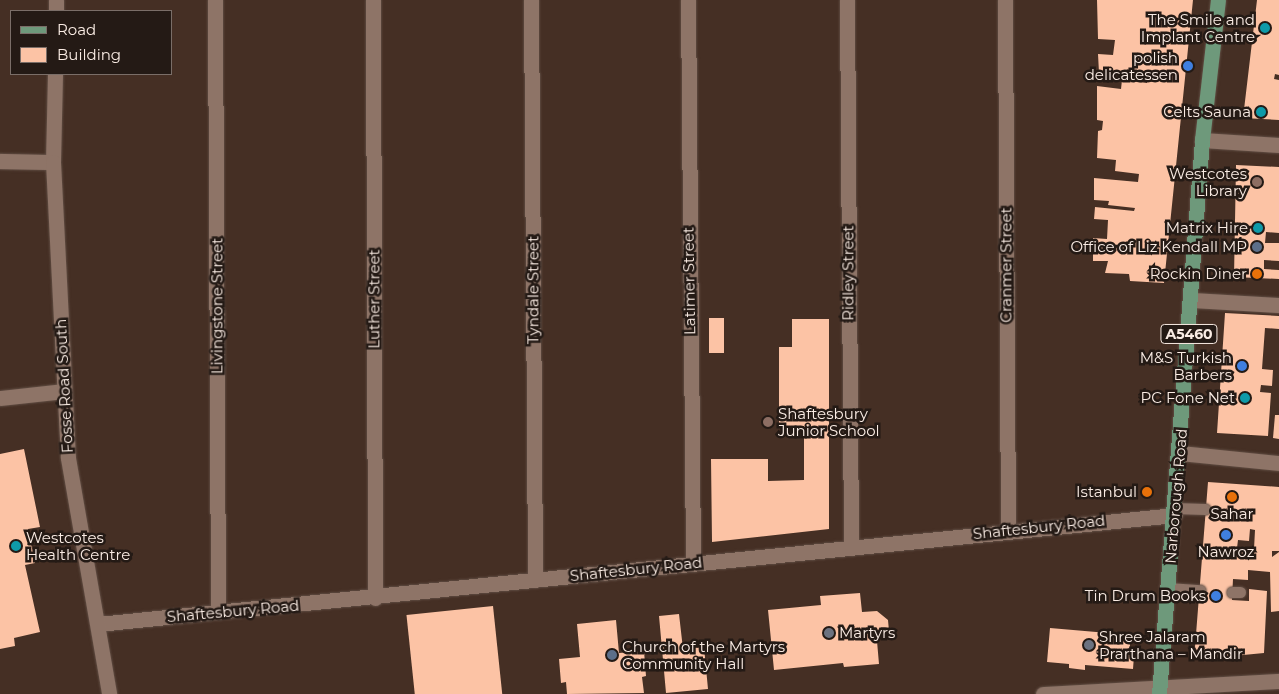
<!DOCTYPE html>
<html>
<head>
<meta charset="utf-8">
<style>
	body { margin:0 }
	#map { position:relative; width:1279px; height:694px; overflow:hidden; background:#452f24; font-family:Montserrat,sans-serif }
	div>[style] { position:absolute }
	.building>* { inset:0; background:#fcc3a5; transform-origin:0 0 }
	.roads { filter:drop-shadow(0 0 1px #614e44) drop-shadow(0 0 1px #614e44) }
	.lane>* { height:11px; margin:-5.5px; padding:0 5.5px; transform-origin:5.5px; border-radius:5.5px; background:#8e7467 }
	.street>* { height:15px; margin:-7.5px; padding:0 7.5px; transform-origin:7.5px; border-radius:7.5px; background:#8e7467 }
	.secondary>* { height:15px; margin:-7.5px; padding:0 7.5px; transform-origin:7.5px; border-radius:7.5px; background:#8e7467 }
	.primary>* { height:15px; margin:-7.5px; padding:0 7.5px; transform-origin:7.5px; border-radius:7.5px; background:#6e997b }
	.dots>* { width:14px; height:14px; translate:-50% -50%; box-sizing:border-box; border:2px solid #241a15; border-radius:50% }
	span { translate:-50% -50%; white-space:nowrap; text-align:center; line-height:1.15; -webkit-text-stroke:5px #241a15; paint-order:stroke }
	.shield-label span { padding:1px 4px; background:#241a15; border:1px solid; border-radius:4px; -webkit-text-stroke-width:0 }
	.shield-label { font-size:14px; color:#faece4; font-weight:700 }
	.poi-label { font-size:15px; color:#faece4 }
	.right { translate:-100% -50%; text-align:right }
	.left { translate:0 -50%; text-align:left }
	.street-label { font-size:15px; color:#faece4 }
	.legend { position:absolute; left:10px; top:10px; width:162px; height:65px; box-sizing:border-box; background:#241a15; border:1px solid #7a6e68; margin:0; padding:6px 9px; list-style:none; font-size:15px; color:#faece4 }
	.legend li { display:flex; align-items:center; gap:10px; height:25px }
	.legend b { width:25px; border:1px solid #7a6e68 }
</style>
</head>
<body>
<div id="map">
	<div class="building">
		<i style="clip-path:polygon(1097px 0,1193px 0,1164px 283px,1130px 281px,1129px 274px,1105px 273px,1108px 261px,1093px 261px,1093px 238px,1107px 239px,1108px 220px,1094px 219px,1095px 207px,1134px 211px,1135px 208px,1108px 205px,1109px 201px,1094px 200px,1094px 178px,1138px 182px,1139px 174px,1115px 171px,1116px 160px,1097px 158px,1098px 131px,1102px 130px,1103px 121px,1097px 120px,1097px 86px,1121px 89px,1122px 80px,1147px 83px,1147px 77px,1099px 73px,1098px 54px,1113px 55px,1115px 40px,1098px 39px)"></i>
		<i style="clip-path:polygon(1257px 0,1279px 0,1279px 75px,1275px 74px,1274px 79px,1279px 80px,1279px 120px,1243px 118px)"></i>
		<i style="clip-path:polygon(1236px 165px,1279px 167px,1279px 233px,1266px 232px,1265px 243px,1279px 243px,1279px 261px,1264px 260px,1264px 269px,1279px 270px,1279px 279px,1234px 277px)"></i>
		<i style="clip-path:polygon(1225px 313px,1279px 316px,1279px 329px,1265px 328px,1262px 369px,1273px 370px,1272px 386px,1261px 385px,1260px 392px,1271px 393px,1268px 436px,1217px 433px)"></i>
		<i style="left:709px;top:318px;width:15px;height:35px"></i>
		<i style="clip-path:polygon(792px 319px,829px 319px,829px 529px,712px 542px,711px 459px,768px 459px,768px 481px,804px 480px,804px 426px,779px 426px,779px 347px,792px 347px)"></i>
		<i style="clip-path:polygon(1275px 415px,1279px 415px,1279px 439px,1273px 438px)"></i>
		<i style="clip-path:polygon(24px 449px,40px 527px,28px 529px,35px 563px,25px 565px,40px 632px,14px 638px,15px 646px,0 649px,0 454px)"></i>
		<i style="clip-path:polygon(evenodd,1208px 482px,1279px 487px,1279px 551px,1272px 551px,1272px 557px,1279px 552px,1279px 611px,1271px 612px,1270px 572px,1248px 570px,1248px 580px,1233px 579px,1232px 600px,1249px 601px,1249px 589px,1267px 591px,1264px 653px,1202px 659px,1195px 647px,1208px 482px,1250px 529px,1255px 530px,1254px 549px,1237px 548px,1238px 540px,1249px 541px,1250px 529px)"></i>
		<i style="clip-path:polygon(860px 593px,862px 612px,877px 611px,888px 620px,889px 631px,877px 641px,879px 664px,844px 667px,843px 663px,774px 670px,768px 610px,821px 605px,820px 596px)"></i>
		<i style="left:493px;top:606px;width:89px;height:87px;rotate:84deg"></i>
		<i style="clip-path:polygon(679px 614px,683px 649px,704px 647px,708px 689px,666px 693px,659px 616px)"></i>
		<i style="clip-path:polygon(616px 620px,619px 653px,644px 651px,646px 676px,642px 677px,644px 693px,567px 694px,566px 682px,561px 683px,559px 659px,580px 657px,577px 624px)"></i>
		<i style="clip-path:polygon(1050px 628px,1131px 635px,1129px 655px,1134px 656px,1133px 669px,1085px 665px,1085px 670px,1069px 668px,1069px 664px,1047px 662px)"></i>
	</div>
	<div class="roads">
		<div class="lane">
			<i style="left:1174px;top:508px;width:31px;rotate:2deg"></i>
			<i style="left:1168px;top:588px;width:32px;rotate:4deg"></i>
			<i style="left:1232px;top:592px;width:8px"></i>
		</div>
		<div class="street">
			<i style="left:215px;top:0;width:612px;rotate:89.72deg"></i>
			<i style="left:373px;top:0;width:598px;rotate:89.81deg"></i>
			<i style="left:531px;top:0;width:580px;rotate:89.6deg"></i>
			<i style="left:688px;top:0;width:563px;rotate:89.49deg"></i>
			<i style="left:847px;top:0;width:547px;rotate:89.58deg"></i>
			<i style="left:1005px;top:0;width:531px;rotate:89.68deg"></i>
			<i style="left:1202px;top:140px;width:77px;rotate:3.7deg"></i>
			<i style="left:0;top:161px;width:53px;rotate:1.1deg"></i>
			<i style="left:1191px;top:300px;width:88px;rotate:3.3deg"></i>
			<i style="left:0;top:398px;width:64px;rotate:-6.2deg"></i>
			<i style="left:1180px;top:453px;width:100px;rotate:5.8deg"></i>
			<i style="left:98px;top:624px;width:1082px;rotate:-5.78deg"></i>
			<i style="left:1043px;top:694px;width:236px;rotate:-3.2deg"></i>
		</div>
		<div class="secondary">
			<i style="left:56px;top:11px;width:11px;rotate:-90deg"></i>
			<i style="left:55px;top:74px;width:88px;rotate:91.3deg"></i>
			<i style="left:53px;top:162px;width:296px;rotate:87.1deg"></i>
			<i style="left:68px;top:458px;width:240px;rotate:80.1deg"></i>
		</div>
		<div class="primary">
			<i style="left:1159px;top:694px;width:556px;rotate:-85.56deg"></i>
			<i style="left:1202px;top:140px;width:141px;rotate:-83.5deg"></i>
		</div>
	</div>
	<div class="dots">
		<i style="left:1265px;top:28px;background:#0f9aa8"></i>
		<i style="left:1188px;top:66px;background:#3f7fe0"></i>
		<i style="left:1261px;top:112px;background:#0f9aa8"></i>
		<i style="left:1257px;top:182px;background:#8d6e63"></i>
		<i style="left:1258px;top:228px;background:#0f9aa8"></i>
		<i style="left:1257px;top:247px;background:#5c6f8a"></i>
		<i style="left:1257px;top:274px;background:#e8710a"></i>
		<i style="left:1242px;top:366px;background:#3f7fe0"></i>
		<i style="left:1245px;top:398px;background:#0f9aa8"></i>
		<i style="left:768px;top:422px;background:#8d6e63"></i>
		<i style="left:1147px;top:492px;background:#e8710a"></i>
		<i style="left:1232px;top:497px;background:#e8710a"></i>
		<i style="left:1226px;top:535px;background:#3f7fe0"></i>
		<i style="left:16px;top:546px;background:#0f9aa8"></i>
		<i style="left:1216px;top:596px;background:#3f7fe0"></i>
		<i style="left:829px;top:633px;background:#6b7280"></i>
		<i style="left:1089px;top:645px;background:#6b7280"></i>
		<i style="left:612px;top:655px;background:#5c6f8a"></i>
	</div>
	<div class="shield-label">
		<span style="left:1189px;top:334px">A5460</span>
	</div>
	<div class="poi-label">
		<span class="right" style="left:1255px;top:28px">The Smile and<br>Implant Centre</span>
		<span class="right" style="left:1178px;top:66px">polish<br>delicatessen</span>
		<span class="right" style="left:1251px;top:112px">Celts Sauna</span>
		<span class="right" style="left:1247px;top:182px">Westcotes<br>Library</span>
		<span class="right" style="left:1248px;top:228px">Matrix Hire</span>
		<span class="right" style="left:1247px;top:247px">Office of Liz Kendall MP</span>
		<span class="right" style="left:1247px;top:274px">Rockin Diner</span>
		<span class="right" style="left:1232px;top:366px">M&amp;S Turkish<br>Barbers</span>
		<span class="right" style="left:1235px;top:398px">PC Fone Net</span>
		<span class="left" style="left:778px;top:422px">Shaftesbury<br>Junior School</span>
		<span class="right" style="left:1137px;top:492px">Istanbul</span>
		<span style="left:1232px;top:514px">Sahar</span>
		<span class="left" style="left:26px;top:546px">Westcotes<br>Health Centre</span>
		<span style="left:1226px;top:552px">Nawroz</span>
		<span class="right" style="left:1206px;top:596px">Tin Drum Books</span>
		<span class="left" style="left:839px;top:633px">Martyrs</span>
		<span class="left" style="left:1099px;top:645px">Shree Jalaram<br>Prarthana – Mandir</span>
		<span class="left" style="left:622px;top:655px">Church of the Martyrs<br>Community Hall</span>
	</div>
	<div class="street-label">
		<span style="left:1006px;top:265px;rotate:-90deg">Cranmer Street</span>
		<span style="left:848px;top:273px;rotate:-90deg">Ridley Street</span>
		<span style="left:689px;top:281px;rotate:-91deg">Latimer Street</span>
		<span style="left:533px;top:290px;rotate:-90deg">Tyndale Street</span>
		<span style="left:374px;top:299px;rotate:-90deg">Luther Street</span>
		<span style="left:217px;top:306px;rotate:-90deg">Livingstone Street</span>
		<span style="left:64px;top:386px;rotate:-93deg">Fosse Road South</span>
		<span style="left:1176px;top:496px;rotate:-85deg">Narborough Road</span>
		<span style="left:1039px;top:527px;rotate:-6deg">Shaftesbury Road</span>
		<span style="left:636px;top:569px;rotate:-6deg">Shaftesbury Road</span>
		<span style="left:233px;top:611px;rotate:-5deg">Shaftesbury Road</span>
	</div>
	<ul class="legend">
	<li><b style="height:6px;background:#6e997b"></b>Road</li>
	<li><b style="height:14px;background:#fcc3a5"></b>Building</li>
	</ul>
</div>
</body>
</html>
